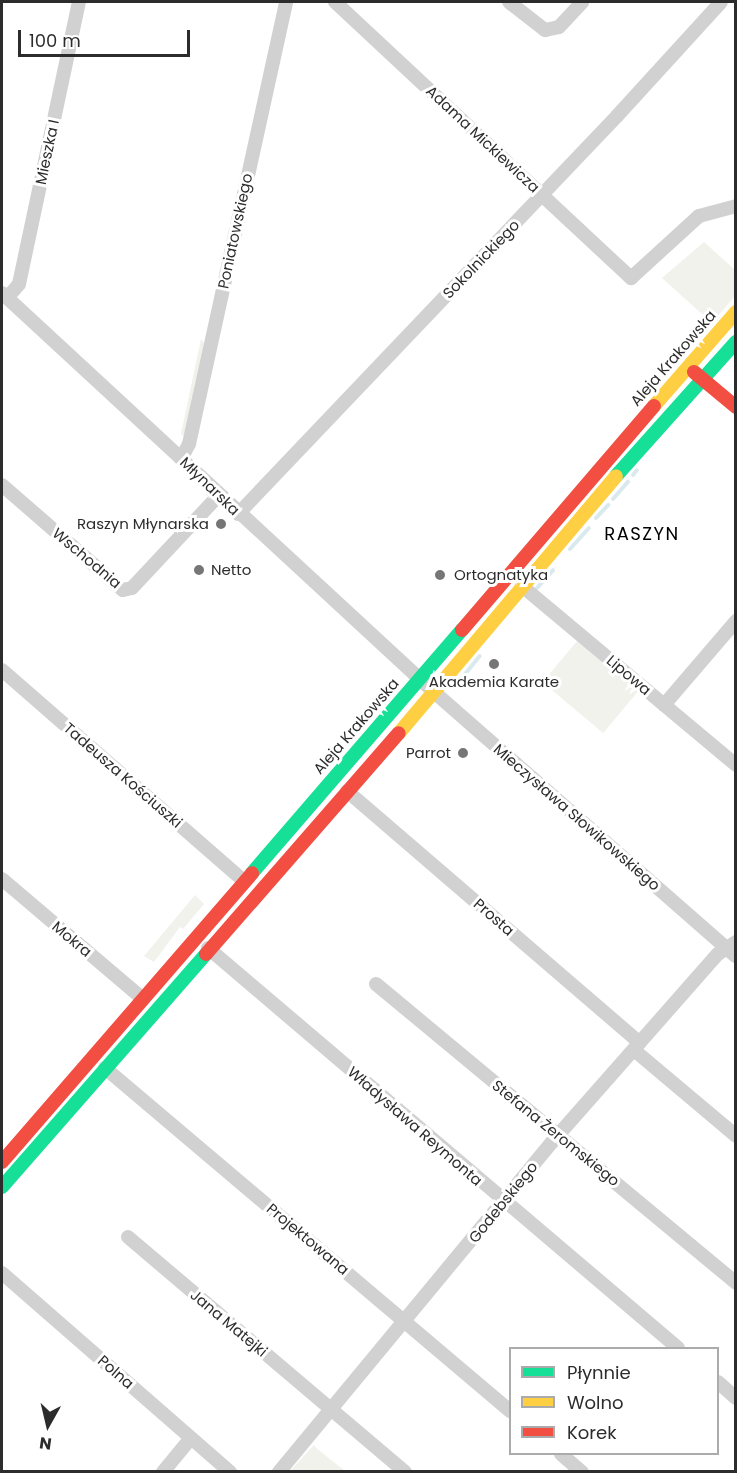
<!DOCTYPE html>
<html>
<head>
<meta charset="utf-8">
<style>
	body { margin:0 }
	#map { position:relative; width:737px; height:1473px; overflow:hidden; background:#fff; font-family:Poppins,sans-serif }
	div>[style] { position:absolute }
	.green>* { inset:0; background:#f0f2eb; transform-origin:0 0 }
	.stream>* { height:4px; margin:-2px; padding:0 2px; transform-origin:2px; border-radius:2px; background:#d9e9ee }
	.street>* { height:14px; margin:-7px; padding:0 7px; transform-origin:7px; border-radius:7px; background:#d1d1d1 }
	.fast>* { height:14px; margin:-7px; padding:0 7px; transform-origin:7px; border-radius:7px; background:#16e098 }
	.slow>* { height:14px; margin:-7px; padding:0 7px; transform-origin:7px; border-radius:7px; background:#ffcf43 }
	.jam>* { height:14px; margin:-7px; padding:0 7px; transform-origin:7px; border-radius:7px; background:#f24e42 }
	.dots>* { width:16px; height:16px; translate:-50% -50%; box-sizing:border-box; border:3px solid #fff; border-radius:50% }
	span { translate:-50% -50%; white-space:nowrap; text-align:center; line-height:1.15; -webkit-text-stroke:6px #fff; paint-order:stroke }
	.street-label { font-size:15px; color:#2c2c2c }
	.poi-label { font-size:15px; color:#2c2c2c }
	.right { translate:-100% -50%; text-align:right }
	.left { translate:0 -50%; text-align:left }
	.quarter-label { font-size:18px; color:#000; letter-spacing:1.5px }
	.frame { position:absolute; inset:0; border:3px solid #2c2c2c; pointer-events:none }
	.legend { position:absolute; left:509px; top:1347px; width:210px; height:108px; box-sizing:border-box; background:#fff; border:2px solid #ababab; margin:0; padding:8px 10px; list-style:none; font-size:18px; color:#2c2c2c }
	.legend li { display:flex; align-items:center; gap:12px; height:30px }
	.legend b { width:30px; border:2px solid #ababab }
	.north { position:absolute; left:18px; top:1395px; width:60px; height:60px; -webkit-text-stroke:4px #fff; paint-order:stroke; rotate:188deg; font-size:16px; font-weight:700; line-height:24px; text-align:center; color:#2c2c2c }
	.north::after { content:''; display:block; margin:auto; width:21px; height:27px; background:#2c2c2c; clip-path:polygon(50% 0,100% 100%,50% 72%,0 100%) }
	.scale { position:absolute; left:18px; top:30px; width:172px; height:27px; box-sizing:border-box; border:3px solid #2c2c2c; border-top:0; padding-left:8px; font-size:18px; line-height:21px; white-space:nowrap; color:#2c2c2c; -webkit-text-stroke:4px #fff; paint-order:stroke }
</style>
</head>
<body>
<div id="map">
	<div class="green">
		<i style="clip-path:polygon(704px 242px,735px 270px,735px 296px,712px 323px,662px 278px)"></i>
		<i style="clip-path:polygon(201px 339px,205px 344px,185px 437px,181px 434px)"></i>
		<i style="left:578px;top:640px;width:79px;height:55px;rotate:40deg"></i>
		<i style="clip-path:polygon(195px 895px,204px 904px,183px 929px,180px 927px,154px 962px,144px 956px)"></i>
		<i style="clip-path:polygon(314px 1445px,316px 1448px,345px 1471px,290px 1471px)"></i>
	</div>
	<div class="stream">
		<i style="left:633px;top:475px;width:6px;rotate:-51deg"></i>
		<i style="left:613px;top:499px;width:23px;rotate:-49deg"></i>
		<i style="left:596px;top:518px;width:18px;rotate:-47deg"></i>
		<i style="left:570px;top:549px;width:28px;rotate:-48deg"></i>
		<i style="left:537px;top:588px;width:24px;rotate:-48deg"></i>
		<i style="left:457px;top:684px;width:36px;rotate:-51deg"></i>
	</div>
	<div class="street">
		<i style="left:335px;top:2px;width:405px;rotate:43deg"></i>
		<i style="left:631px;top:278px;width:92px;rotate:-42.4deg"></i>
		<i style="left:699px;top:216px;width:38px;rotate:-15deg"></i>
		<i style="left:509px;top:2px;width:46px;rotate:37.9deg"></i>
		<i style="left:545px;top:30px;width:14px;rotate:-12deg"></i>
		<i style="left:559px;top:27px;width:34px;rotate:-47deg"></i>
		<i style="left:2px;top:293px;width:588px;rotate:42.73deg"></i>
		<i style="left:434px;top:692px;width:401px;rotate:41.2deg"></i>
		<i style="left:7px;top:298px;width:18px;rotate:-49deg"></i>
		<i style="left:19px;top:284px;width:288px;rotate:-78deg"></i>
		<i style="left:181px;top:459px;width:17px;rotate:-62deg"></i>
		<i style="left:189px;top:444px;width:453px;rotate:-77.6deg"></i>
		<i style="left:2px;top:485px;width:160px;rotate:41deg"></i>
		<i style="left:123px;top:590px;width:9px;rotate:-13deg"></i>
		<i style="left:132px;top:588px;width:127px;rotate:-46.9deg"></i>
		<i style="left:238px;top:514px;width:550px;rotate:-46.4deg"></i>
		<i style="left:617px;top:116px;width:154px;rotate:-47.6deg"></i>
		<i style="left:522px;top:586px;width:279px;rotate:39.9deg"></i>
		<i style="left:2px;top:670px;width:321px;rotate:41.1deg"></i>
		<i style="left:664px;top:705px;width:111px;rotate:-49.4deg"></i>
		<i style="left:347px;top:791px;width:386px;rotate:40.7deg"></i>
		<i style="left:2px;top:879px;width:185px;rotate:40.4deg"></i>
		<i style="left:208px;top:948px;width:617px;rotate:40.4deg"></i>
		<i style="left:376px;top:984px;width:468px;rotate:39.7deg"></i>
		<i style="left:634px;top:1050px;width:133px;rotate:40.1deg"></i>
		<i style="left:105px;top:1068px;width:531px;rotate:40.26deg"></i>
		<i style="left:128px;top:1237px;width:363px;rotate:40.3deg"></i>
		<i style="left:2px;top:1273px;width:303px;rotate:41.1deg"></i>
		<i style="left:718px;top:1382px;width:24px;rotate:42deg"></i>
		<i style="left:561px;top:1454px;width:28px;rotate:41deg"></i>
		<i style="left:163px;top:1472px;width:44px;rotate:-50.5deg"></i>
		<i style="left:279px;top:1472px;width:428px;rotate:-50.4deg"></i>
		<i style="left:552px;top:1142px;width:251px;rotate:-48.6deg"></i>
		<i style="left:718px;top:954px;width:22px;rotate:-34deg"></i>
	</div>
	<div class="fast">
		<i style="left:616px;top:476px;width:180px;rotate:-48.2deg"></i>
		<i style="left:252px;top:873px;width:321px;rotate:-49.2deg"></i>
		<i style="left:2px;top:1187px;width:310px;rotate:-48.8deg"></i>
	</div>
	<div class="slow">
		<i style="left:654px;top:406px;width:125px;rotate:-48.9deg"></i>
		<i style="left:399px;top:733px;width:336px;rotate:-49.8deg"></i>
	</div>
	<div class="jam">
		<i style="left:694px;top:372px;width:55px;rotate:39.8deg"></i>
		<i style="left:462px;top:630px;width:295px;rotate:-49.4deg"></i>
		<i style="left:206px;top:954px;width:293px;rotate:-48.9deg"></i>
		<i style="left:2px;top:1162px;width:382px;rotate:-49.1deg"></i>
	</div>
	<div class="dots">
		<i style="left:221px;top:524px;background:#767676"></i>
		<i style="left:199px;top:570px;background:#767676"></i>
		<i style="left:440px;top:575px;background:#767676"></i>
		<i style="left:494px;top:664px;background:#767676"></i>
		<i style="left:463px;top:753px;background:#767676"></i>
	</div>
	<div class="street-label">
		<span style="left:483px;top:139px;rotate:43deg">Adama Mickiewicza</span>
		<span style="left:47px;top:152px;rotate:-78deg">Mieszka I</span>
		<span style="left:235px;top:231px;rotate:-78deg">Poniatowskiego</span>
		<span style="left:481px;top:259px;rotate:-46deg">Sokolnickiego</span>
		<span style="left:673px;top:358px;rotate:-49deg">Aleja Krakowska</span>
		<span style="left:210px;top:486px;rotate:44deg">Młynarska</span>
		<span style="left:87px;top:558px;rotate:40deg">Wschodnia</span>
		<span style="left:629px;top:675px;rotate:40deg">Lipowa</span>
		<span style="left:356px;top:726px;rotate:-49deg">Aleja Krakowska</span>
		<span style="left:123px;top:775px;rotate:41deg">Tadeusza Kościuszki</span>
		<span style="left:577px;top:817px;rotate:41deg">Mieczysława Słowikowskiego</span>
		<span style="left:494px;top:917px;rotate:41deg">Prosta</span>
		<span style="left:72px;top:939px;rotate:40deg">Mokra</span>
		<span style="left:415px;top:1126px;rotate:41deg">Władysława Reymonta</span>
		<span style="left:556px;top:1133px;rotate:39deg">Stefana Żeromskiego</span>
		<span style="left:503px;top:1202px;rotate:-51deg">Godebskiego</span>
		<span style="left:308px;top:1239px;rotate:40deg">Projektowana</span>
		<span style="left:229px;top:1323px;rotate:40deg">Jana Matejki</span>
		<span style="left:116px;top:1372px;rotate:41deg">Polna</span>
	</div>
	<div class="poi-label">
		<span class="right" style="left:209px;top:524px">Raszyn Młynarska</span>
		<span class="left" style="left:211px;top:570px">Netto</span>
		<span class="left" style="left:454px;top:575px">Ortognatyka</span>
		<span style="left:494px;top:682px">Akademia Karate</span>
		<span class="right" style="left:451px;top:753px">Parrot</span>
	</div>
	<div class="quarter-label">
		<span style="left:642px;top:534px">RASZYN</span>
	</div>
	<div class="frame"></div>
	<ul class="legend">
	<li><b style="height:8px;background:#16e098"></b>Płynnie</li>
	<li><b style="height:8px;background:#ffcf43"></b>Wolno</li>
	<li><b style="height:8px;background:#f24e42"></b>Korek</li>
	</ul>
	<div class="north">N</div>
	<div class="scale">100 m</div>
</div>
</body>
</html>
